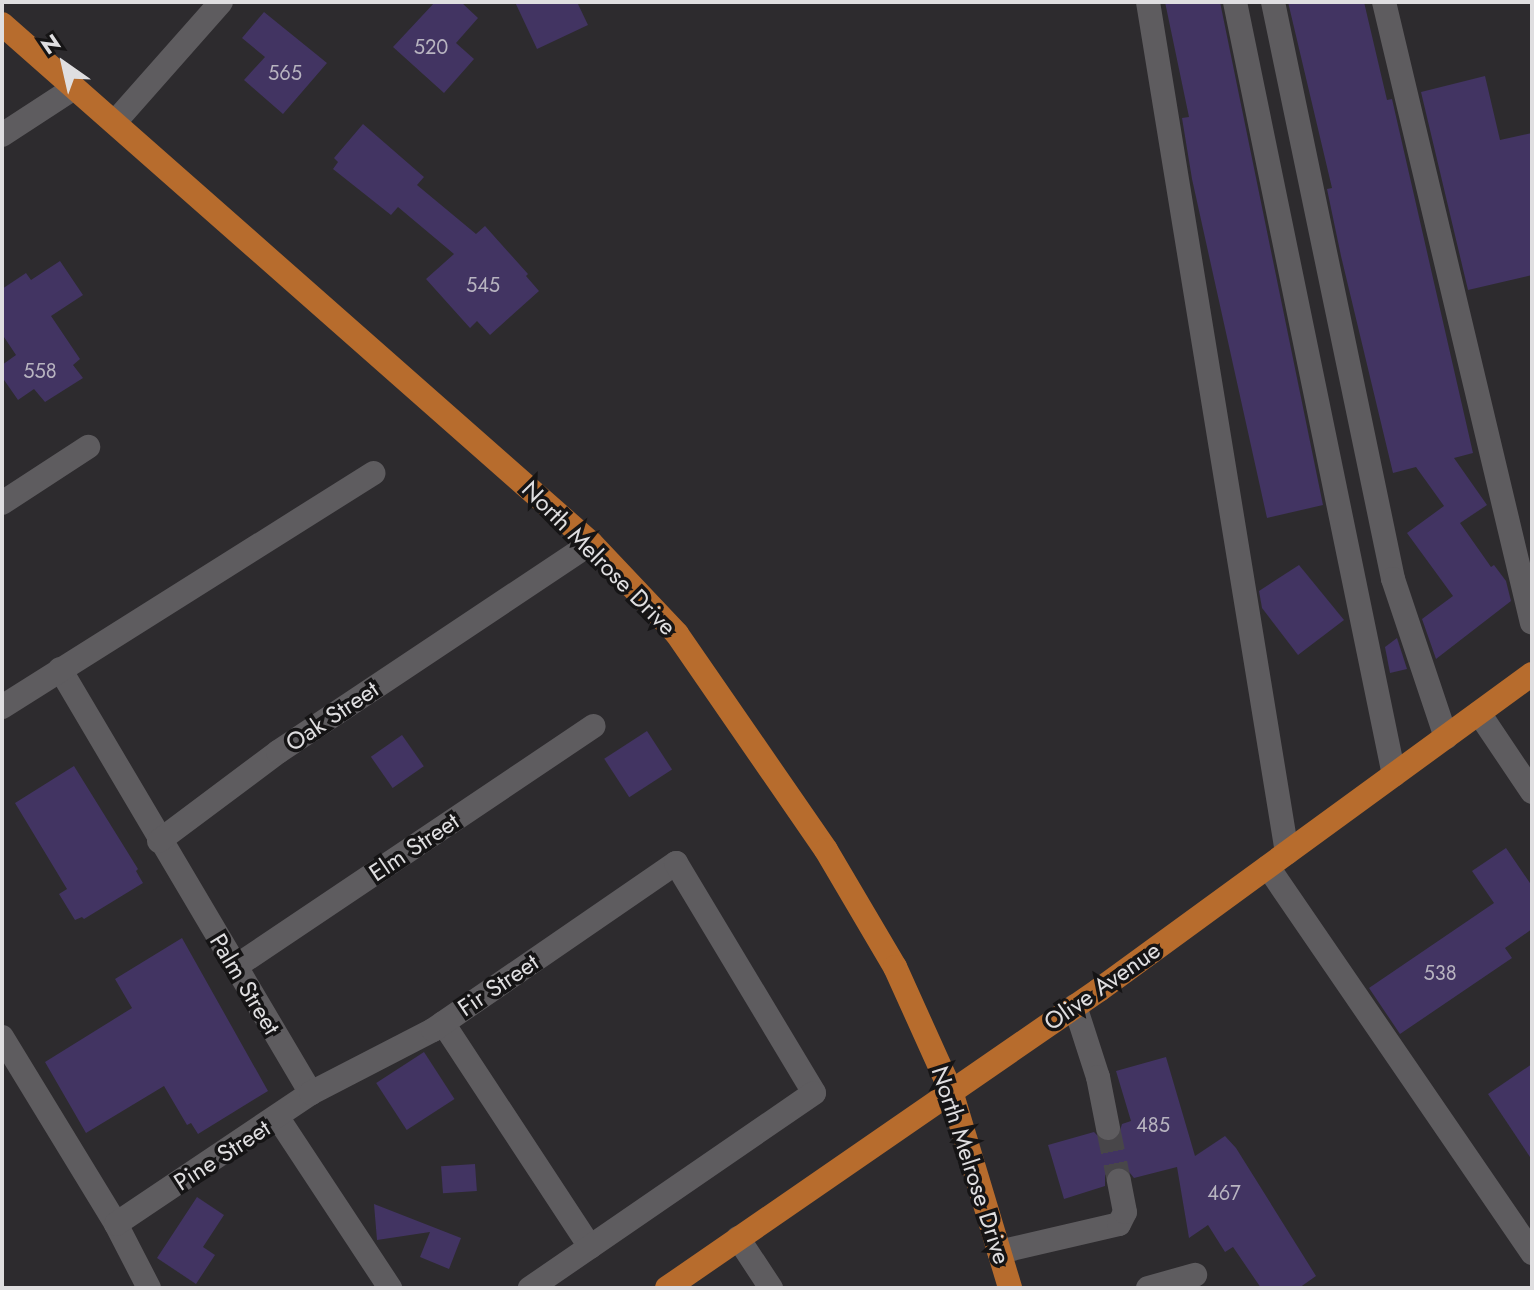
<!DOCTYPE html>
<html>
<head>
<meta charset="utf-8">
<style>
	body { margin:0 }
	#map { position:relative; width:1534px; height:1290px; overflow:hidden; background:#2d2b2e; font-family:Jost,sans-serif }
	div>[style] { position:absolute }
	.building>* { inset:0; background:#423462; transform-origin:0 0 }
	.minor-tunnel>* { height:24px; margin-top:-12px; transform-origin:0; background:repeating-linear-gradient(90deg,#484649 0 24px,transparent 0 36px) }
	.minor>* { height:24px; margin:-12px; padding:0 12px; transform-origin:12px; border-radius:12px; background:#5e5c5f }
	.major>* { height:24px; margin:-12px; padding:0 12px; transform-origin:12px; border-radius:12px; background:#b76c2d }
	span { translate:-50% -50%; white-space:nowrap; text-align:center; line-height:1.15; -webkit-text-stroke:7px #151415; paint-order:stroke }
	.number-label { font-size:20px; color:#b8b4c0 }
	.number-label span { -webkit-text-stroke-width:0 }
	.street-label { font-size:24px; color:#dfdee0 }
	.frame { position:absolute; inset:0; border:4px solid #dfdee0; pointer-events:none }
	.north { position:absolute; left:24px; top:24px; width:80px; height:80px; -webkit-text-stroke:6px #151415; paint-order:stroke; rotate:326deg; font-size:22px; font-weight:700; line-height:32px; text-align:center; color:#dfdee0 }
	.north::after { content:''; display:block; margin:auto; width:28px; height:36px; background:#dfdee0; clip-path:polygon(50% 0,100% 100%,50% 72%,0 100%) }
</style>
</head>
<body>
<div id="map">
	<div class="building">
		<i style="clip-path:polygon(435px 2px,461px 2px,478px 18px,456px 43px,474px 59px,444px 93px,393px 47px)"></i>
		<i style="clip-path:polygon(515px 2px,577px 2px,588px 25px,537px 49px)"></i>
		<i style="clip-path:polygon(1165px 2px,1220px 2px,1323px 505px,1267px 518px,1192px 179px,1182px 118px,1189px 117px)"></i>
		<i style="clip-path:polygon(1288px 2px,1364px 2px,1387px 100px,1392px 99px,1473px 453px,1454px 458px,1487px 505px,1460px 523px,1491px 567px,1494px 565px,1506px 581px,1511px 601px,1436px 659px,1422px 619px,1453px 596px,1407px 533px,1444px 506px,1416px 467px,1393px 473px,1341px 256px,1327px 189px,1332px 188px)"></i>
		<i style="clip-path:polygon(264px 12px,327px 63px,283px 114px,244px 80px,265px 57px,242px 38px)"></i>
		<i style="clip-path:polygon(1485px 76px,1500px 140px,1532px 133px,1532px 275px,1468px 290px,1421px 92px)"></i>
		<i style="clip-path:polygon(363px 124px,424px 177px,417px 185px,476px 234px,485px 226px,528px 274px,526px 276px,539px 291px,490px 335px,477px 321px,470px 328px,426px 279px,454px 254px,398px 207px,391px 215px,333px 169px,338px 162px,334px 158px)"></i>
		<i style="clip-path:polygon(60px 261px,83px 295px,51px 316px,80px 359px,73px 365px,83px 378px,45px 402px,34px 389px,18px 400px,2px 377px,2px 365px,16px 355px,2px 334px,2px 289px,26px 273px,31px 280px)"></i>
		<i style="clip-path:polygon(1299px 565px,1344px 620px,1298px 655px,1262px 608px,1259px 591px)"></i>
		<i style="clip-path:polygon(1397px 638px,1407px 669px,1390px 673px,1385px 647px)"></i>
		<i style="left:647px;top:731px;width:46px;height:51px;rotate:57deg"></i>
		<i style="left:402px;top:735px;width:38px;height:38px;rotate:55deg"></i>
		<i style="clip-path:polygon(74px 766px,138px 869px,136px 871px,143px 883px,84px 919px,82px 917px,75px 920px,59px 894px,67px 889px,15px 803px)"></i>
		<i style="clip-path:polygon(1506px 848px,1532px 886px,1532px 929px,1505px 948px,1512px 958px,1400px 1034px,1369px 988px,1494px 903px,1472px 871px)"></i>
		<i style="clip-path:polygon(182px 938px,268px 1091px,198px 1134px,191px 1123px,187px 1125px,164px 1086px,86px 1133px,45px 1062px,132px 1008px,115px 979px)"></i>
		<i style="left:424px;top:1052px;width:56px;height:57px;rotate:57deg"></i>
		<i style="clip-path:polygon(1166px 1057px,1195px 1156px,1225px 1136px,1236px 1148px,1316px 1276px,1299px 1288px,1261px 1288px,1233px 1247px,1225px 1252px,1208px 1225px,1189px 1238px,1177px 1167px,1134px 1178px,1125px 1167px,1115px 1167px,1105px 1175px,1105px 1186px,1064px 1199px,1048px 1145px,1094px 1132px,1104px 1142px,1117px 1140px,1122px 1124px,1131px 1121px,1116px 1071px)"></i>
		<i style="clip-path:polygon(1532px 1064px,1532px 1160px,1488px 1094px)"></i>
		<i style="left:475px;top:1164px;width:27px;height:34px;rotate:86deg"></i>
		<i style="clip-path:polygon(197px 1197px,224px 1215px,203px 1247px,215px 1255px,196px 1284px,157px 1258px)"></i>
		<i style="clip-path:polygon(374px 1204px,461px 1238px,449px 1269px,420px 1257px,430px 1232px,377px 1240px)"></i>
	</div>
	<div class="minor-tunnel">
		<i style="left:1108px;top:1128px;width:54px;rotate:78.3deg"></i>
	</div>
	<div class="minor">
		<i style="left:1148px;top:2px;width:862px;rotate:80.72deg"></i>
		<i style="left:1235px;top:2px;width:789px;rotate:78.38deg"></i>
		<i style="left:1273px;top:2px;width:589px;rotate:78.25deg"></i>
		<i style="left:1393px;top:579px;width:167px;rotate:71.5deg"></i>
		<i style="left:1384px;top:2px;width:638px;rotate:76.6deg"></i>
		<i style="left:115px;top:122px;width:160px;rotate:-48.5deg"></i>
		<i style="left:2px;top:135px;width:86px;rotate:-33.1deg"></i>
		<i style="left:2px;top:503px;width:103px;rotate:-33.1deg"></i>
		<i style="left:60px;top:669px;width:493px;rotate:59.4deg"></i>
		<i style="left:2px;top:707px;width:439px;rotate:-32.2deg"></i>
		<i style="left:1479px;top:713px;width:95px;rotate:56.1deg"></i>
		<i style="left:159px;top:841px;width:149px;rotate:-36.8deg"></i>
		<i style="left:278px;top:752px;width:376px;rotate:-33.7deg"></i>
		<i style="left:1268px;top:867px;width:468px;rotate:55.6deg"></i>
		<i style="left:235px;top:967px;width:432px;rotate:-33.9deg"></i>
		<i style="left:1075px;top:1006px;width:75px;rotate:72.1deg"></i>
		<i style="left:1098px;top:1077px;width:52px;rotate:78.9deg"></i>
		<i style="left:443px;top:1023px;width:268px;rotate:56.7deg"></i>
		<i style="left:2px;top:1037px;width:219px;rotate:58.6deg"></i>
		<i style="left:116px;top:1224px;width:72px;rotate:62.7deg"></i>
		<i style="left:278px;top:1118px;width:204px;rotate:56.6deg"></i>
		<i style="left:116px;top:1224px;width:235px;rotate:-33.9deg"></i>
		<i style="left:311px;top:1093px;width:137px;rotate:-27.3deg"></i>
		<i style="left:433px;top:1030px;width:295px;rotate:-34.5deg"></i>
		<i style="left:676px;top:863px;width:268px;rotate:59deg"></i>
		<i style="left:814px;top:1093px;width:345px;rotate:145.5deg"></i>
		<i style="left:738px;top:1238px;width:60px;rotate:56.6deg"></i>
		<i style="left:999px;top:1252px;width:123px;rotate:-13.1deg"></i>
		<i style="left:1119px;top:1224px;width:13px;rotate:-63deg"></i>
		<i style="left:1125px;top:1212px;width:32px;rotate:-101deg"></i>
		<i style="left:1148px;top:1288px;width:49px;rotate:-15.5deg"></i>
	</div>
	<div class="major">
		<i style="left:2px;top:24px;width:785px;rotate:41.39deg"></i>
		<i style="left:591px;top:543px;width:125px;rotate:46.6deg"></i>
		<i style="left:677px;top:634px;width:262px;rotate:55.4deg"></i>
		<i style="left:826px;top:850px;width:136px;rotate:59.5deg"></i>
		<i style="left:895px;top:967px;width:136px;rotate:65.7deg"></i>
		<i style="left:951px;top:1091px;width:206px;rotate:73.3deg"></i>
		<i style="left:667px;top:1288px;width:525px;rotate:-34.6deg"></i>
		<i style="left:1099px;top:990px;width:536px;rotate:-36.12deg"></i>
	</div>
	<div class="number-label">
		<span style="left:431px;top:47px">520</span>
		<span style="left:285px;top:73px">565</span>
		<span style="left:483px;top:285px">545</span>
		<span style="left:40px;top:371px">558</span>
		<span style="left:1440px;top:973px">538</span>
		<span style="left:1153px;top:1125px">485</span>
		<span style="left:1224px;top:1193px">467</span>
	</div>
	<div class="street-label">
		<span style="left:599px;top:558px;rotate:45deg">North Melrose Drive</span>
		<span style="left:332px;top:716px;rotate:-34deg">Oak Street</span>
		<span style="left:414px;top:847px;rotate:-34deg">Elm Street</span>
		<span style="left:245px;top:984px;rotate:59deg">Palm Street</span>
		<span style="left:498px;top:985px;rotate:-34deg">Fir Street</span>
		<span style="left:1102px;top:986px;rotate:-35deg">Olive Avenue</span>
		<span style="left:222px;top:1155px;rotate:-33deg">Pine Street</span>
		<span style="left:971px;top:1165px;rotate:72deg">North Melrose Drive</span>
	</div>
	<div class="frame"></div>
	<div class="north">N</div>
</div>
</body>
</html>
